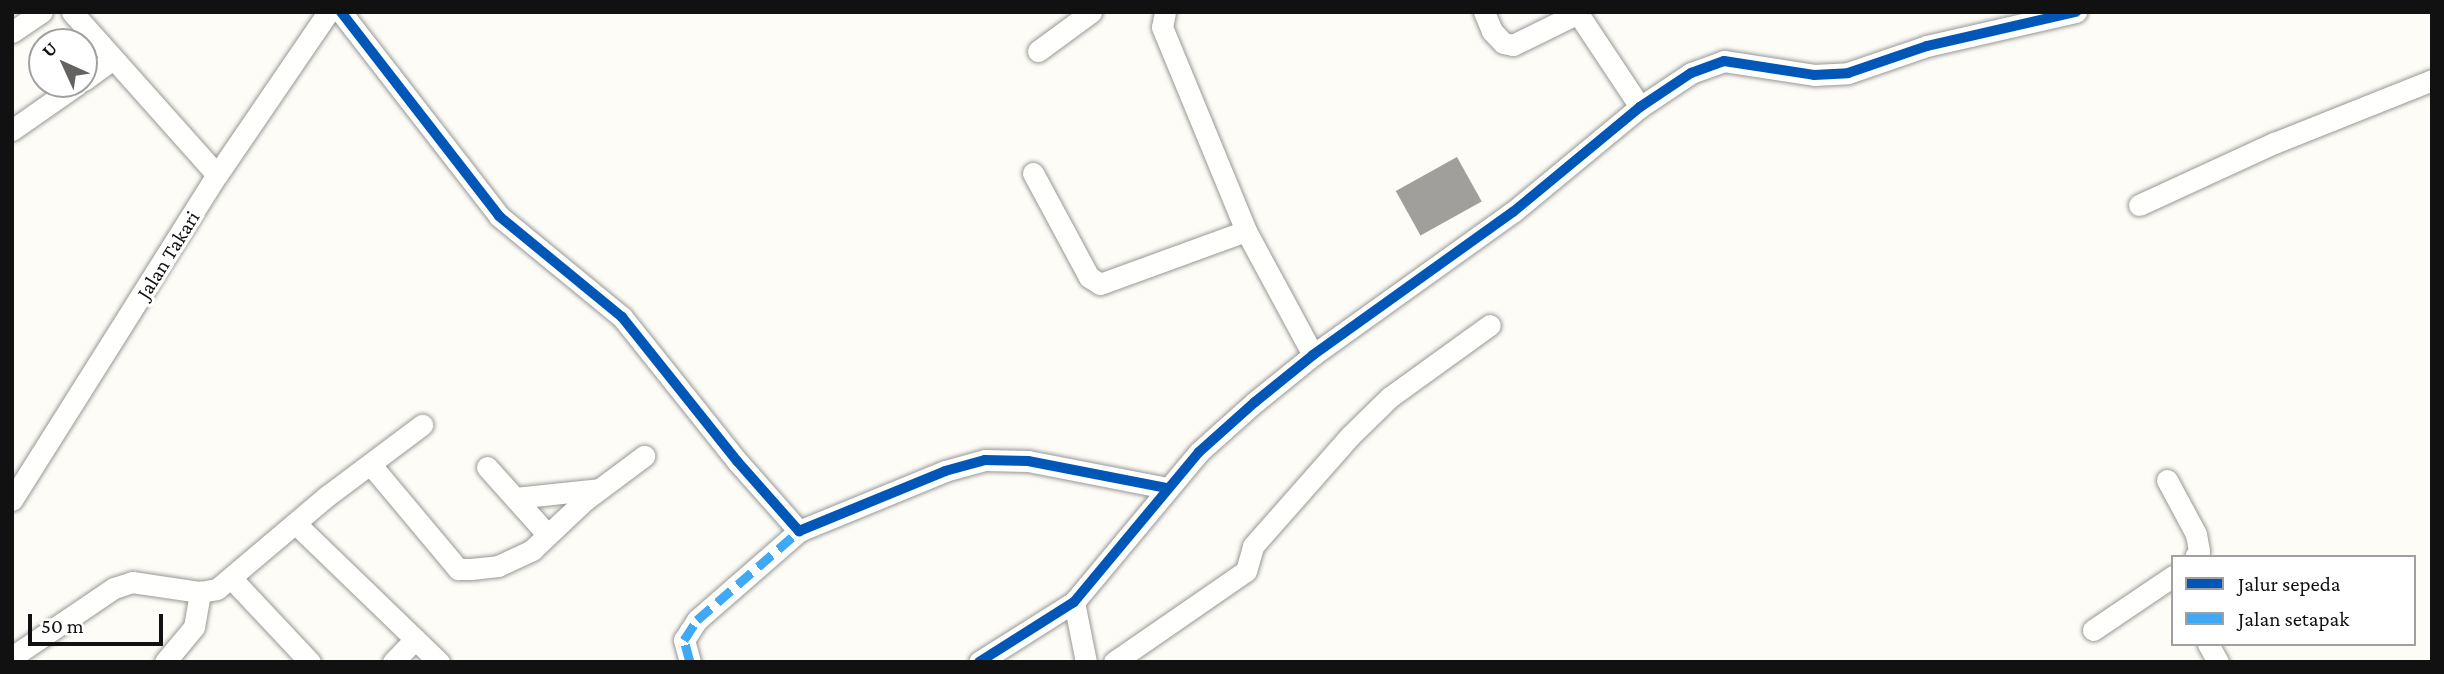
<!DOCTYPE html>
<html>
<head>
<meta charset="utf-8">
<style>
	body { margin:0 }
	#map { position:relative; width:2444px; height:674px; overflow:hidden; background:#fdfcf7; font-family:"Crimson Pro",serif }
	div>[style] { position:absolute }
	.building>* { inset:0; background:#a19f9c; transform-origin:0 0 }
	.roads { filter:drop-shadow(0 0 2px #979795) drop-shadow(0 0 2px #979795) }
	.minor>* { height:21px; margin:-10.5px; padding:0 10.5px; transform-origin:10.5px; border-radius:10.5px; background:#fffffe }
	.quiet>* { height:9px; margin-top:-4.5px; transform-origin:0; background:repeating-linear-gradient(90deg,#3fa9f5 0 18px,transparent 0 27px) }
	.cycleway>* { height:10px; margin:-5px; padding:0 5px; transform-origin:5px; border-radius:5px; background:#0057b8 }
	span { translate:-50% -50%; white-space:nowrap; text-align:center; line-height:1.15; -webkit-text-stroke:7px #fff; paint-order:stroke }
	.street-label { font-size:21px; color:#111 }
	.frame { position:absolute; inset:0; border:14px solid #111; pointer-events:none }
	.legend { position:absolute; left:2171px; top:555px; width:245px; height:91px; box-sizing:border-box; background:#fff; border:2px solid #a0a0a0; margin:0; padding:9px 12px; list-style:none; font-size:21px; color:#111 }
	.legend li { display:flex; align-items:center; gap:14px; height:35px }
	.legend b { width:35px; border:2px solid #a0a0a0 }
	.north { position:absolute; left:28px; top:28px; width:70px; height:70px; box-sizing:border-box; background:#fff; border:2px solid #a0a0a0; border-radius:50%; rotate:315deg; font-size:19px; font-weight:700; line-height:28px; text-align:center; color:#111 }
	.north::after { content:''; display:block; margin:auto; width:24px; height:32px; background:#646362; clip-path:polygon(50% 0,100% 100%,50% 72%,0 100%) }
	.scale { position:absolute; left:28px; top:614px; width:135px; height:32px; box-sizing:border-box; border:4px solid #111; border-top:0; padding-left:9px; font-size:21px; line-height:24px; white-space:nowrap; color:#111; -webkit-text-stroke:5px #fff; paint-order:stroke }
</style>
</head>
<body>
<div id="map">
	<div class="building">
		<i style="left:1457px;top:157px;width:51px;height:70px;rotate:61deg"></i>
	</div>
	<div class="roads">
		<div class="minor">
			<i style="left:72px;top:12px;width:218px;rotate:48.3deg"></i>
			<i style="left:341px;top:12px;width:258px;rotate:52.2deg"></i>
			<i style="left:499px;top:216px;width:159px;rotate:39.4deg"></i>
			<i style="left:622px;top:317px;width:184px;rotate:51.4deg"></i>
			<i style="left:737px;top:461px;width:94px;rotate:48.5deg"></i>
			<i style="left:799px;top:531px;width:158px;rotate:-22.3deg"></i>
			<i style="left:945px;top:471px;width:41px;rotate:-15.4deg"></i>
			<i style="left:985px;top:460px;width:43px;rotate:1.3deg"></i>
			<i style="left:1028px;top:461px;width:142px;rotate:11deg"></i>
			<i style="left:1165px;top:12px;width:15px;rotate:101deg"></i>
			<i style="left:1162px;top:27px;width:221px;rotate:67.6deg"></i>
			<i style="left:1246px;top:231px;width:141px;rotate:61.6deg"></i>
			<i style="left:1484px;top:12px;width:21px;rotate:67deg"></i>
			<i style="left:1492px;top:31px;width:16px;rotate:47deg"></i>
			<i style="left:1503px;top:43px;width:10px;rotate:11deg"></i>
			<i style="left:1513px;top:45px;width:72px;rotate:-26.2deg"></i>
			<i style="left:1577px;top:12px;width:114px;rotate:56.4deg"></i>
			<i style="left:12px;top:32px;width:36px;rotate:-34deg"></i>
			<i style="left:1038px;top:51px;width:66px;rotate:-36.3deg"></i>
			<i style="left:84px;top:80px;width:36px;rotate:-36deg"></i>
			<i style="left:12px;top:130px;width:80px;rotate:-34.9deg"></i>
			<i style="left:1033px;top:173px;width:118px;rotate:61.7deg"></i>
			<i style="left:1089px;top:277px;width:13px;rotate:32deg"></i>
			<i style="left:1100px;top:284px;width:155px;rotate:-20deg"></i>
			<i style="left:2139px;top:205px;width:149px;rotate:-24.7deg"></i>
			<i style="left:2274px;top:143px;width:170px;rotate:-21.7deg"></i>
			<i style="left:371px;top:465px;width:136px;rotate:50.1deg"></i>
			<i style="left:458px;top:569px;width:13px"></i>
			<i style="left:471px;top:569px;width:27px;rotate:-6deg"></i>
			<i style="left:498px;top:566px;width:38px;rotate:-25deg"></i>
			<i style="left:532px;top:550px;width:73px;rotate:-43.3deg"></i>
			<i style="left:585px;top:500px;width:74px;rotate:-36.7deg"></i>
			<i style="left:487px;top:467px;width:90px;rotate:48.2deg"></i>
			<i style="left:2167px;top:480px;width:61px;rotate:61.8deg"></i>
			<i style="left:2196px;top:534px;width:17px;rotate:80deg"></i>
			<i style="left:2199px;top:551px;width:7px;rotate:124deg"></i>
			<i style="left:515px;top:498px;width:84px;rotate:-6.1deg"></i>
			<i style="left:12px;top:500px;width:384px;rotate:-57.8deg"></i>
			<i style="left:217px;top:175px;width:197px;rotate:-55.7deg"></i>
			<i style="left:296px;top:524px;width:199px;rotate:44deg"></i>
			<i style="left:232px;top:579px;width:114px;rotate:46.8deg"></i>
			<i style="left:1074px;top:602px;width:61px;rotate:78.7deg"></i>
			<i style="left:2093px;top:630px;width:97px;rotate:-34deg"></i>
			<i style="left:2208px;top:644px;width:21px;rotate:61deg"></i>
			<i style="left:12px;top:657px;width:123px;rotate:-34.1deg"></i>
			<i style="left:114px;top:588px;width:19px;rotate:-18deg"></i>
			<i style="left:132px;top:582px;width:69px;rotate:8.4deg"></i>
			<i style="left:200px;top:592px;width:17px;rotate:-10deg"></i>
			<i style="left:217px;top:589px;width:144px;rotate:-40.2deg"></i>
			<i style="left:327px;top:496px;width:119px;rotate:-36.8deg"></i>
			<i style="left:165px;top:662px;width:45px;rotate:-50.4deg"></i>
			<i style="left:194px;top:627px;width:36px;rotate:-80deg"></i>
			<i style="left:393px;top:662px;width:32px;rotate:-46deg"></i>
			<i style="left:690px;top:662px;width:23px;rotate:-105deg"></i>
			<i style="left:684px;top:640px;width:24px;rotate:-57deg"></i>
			<i style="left:697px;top:620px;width:135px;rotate:-41.1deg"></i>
			<i style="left:979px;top:662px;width:112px;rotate:-32.3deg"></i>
			<i style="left:1074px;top:602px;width:195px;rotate:-50.2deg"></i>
			<i style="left:1199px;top:452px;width:75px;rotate:-41.8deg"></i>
			<i style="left:1255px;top:402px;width:75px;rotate:-39deg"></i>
			<i style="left:1313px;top:355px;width:246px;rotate:-35.6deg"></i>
			<i style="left:1513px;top:212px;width:165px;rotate:-39.6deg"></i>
			<i style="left:1640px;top:107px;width:61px;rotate:-33.7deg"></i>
			<i style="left:1691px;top:73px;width:35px;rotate:-20deg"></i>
			<i style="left:1724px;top:61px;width:91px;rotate:8.8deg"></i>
			<i style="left:1814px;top:75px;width:34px;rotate:-3deg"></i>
			<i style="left:1848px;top:73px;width:83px;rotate:-18.9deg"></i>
			<i style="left:1927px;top:46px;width:153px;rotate:-12.9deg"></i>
			<i style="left:1114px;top:662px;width:160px;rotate:-34.6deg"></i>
			<i style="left:1246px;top:571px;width:26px;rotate:-74deg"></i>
			<i style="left:1253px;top:546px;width:147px;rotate:-48.6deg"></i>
			<i style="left:1350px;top:436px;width:56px;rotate:-44.3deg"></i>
			<i style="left:1390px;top:397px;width:123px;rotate:-35.8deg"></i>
		</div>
	</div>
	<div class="quiet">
		<i style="left:690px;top:662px;width:23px;rotate:-105deg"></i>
		<i style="left:684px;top:640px;width:24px;rotate:-57deg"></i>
		<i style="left:697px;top:620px;width:135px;rotate:-41.1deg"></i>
	</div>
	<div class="cycleway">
		<i style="left:341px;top:12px;width:258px;rotate:52.2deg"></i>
		<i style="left:499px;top:216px;width:159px;rotate:39.4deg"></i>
		<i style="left:622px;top:317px;width:184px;rotate:51.4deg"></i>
		<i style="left:737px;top:461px;width:94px;rotate:48.5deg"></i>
		<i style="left:799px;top:531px;width:158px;rotate:-22.3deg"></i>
		<i style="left:945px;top:471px;width:41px;rotate:-15.4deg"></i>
		<i style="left:985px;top:460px;width:43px;rotate:1.3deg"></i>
		<i style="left:1028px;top:461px;width:142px;rotate:11deg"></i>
		<i style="left:979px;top:662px;width:112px;rotate:-32.3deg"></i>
		<i style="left:1074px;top:602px;width:195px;rotate:-50.2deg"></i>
		<i style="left:1199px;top:452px;width:75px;rotate:-41.8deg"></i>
		<i style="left:1255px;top:402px;width:75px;rotate:-39deg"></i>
		<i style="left:1313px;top:355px;width:246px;rotate:-35.6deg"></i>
		<i style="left:1513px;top:212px;width:165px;rotate:-39.6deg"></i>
		<i style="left:1640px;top:107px;width:61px;rotate:-33.7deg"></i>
		<i style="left:1691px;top:73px;width:35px;rotate:-20deg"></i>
		<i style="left:1724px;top:61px;width:91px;rotate:8.8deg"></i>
		<i style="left:1814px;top:75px;width:34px;rotate:-3deg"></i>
		<i style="left:1848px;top:73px;width:83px;rotate:-18.9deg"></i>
		<i style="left:1927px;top:46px;width:153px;rotate:-12.9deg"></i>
	</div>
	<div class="street-label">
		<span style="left:168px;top:255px;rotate:-58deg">Jalan Takari</span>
	</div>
	<div class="frame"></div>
	<ul class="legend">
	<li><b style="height:9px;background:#0057b8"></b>Jalur sepeda</li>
	<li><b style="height:9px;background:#3fa9f5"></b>Jalan setapak</li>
	</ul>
	<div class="north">U</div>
	<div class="scale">50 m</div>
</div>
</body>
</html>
